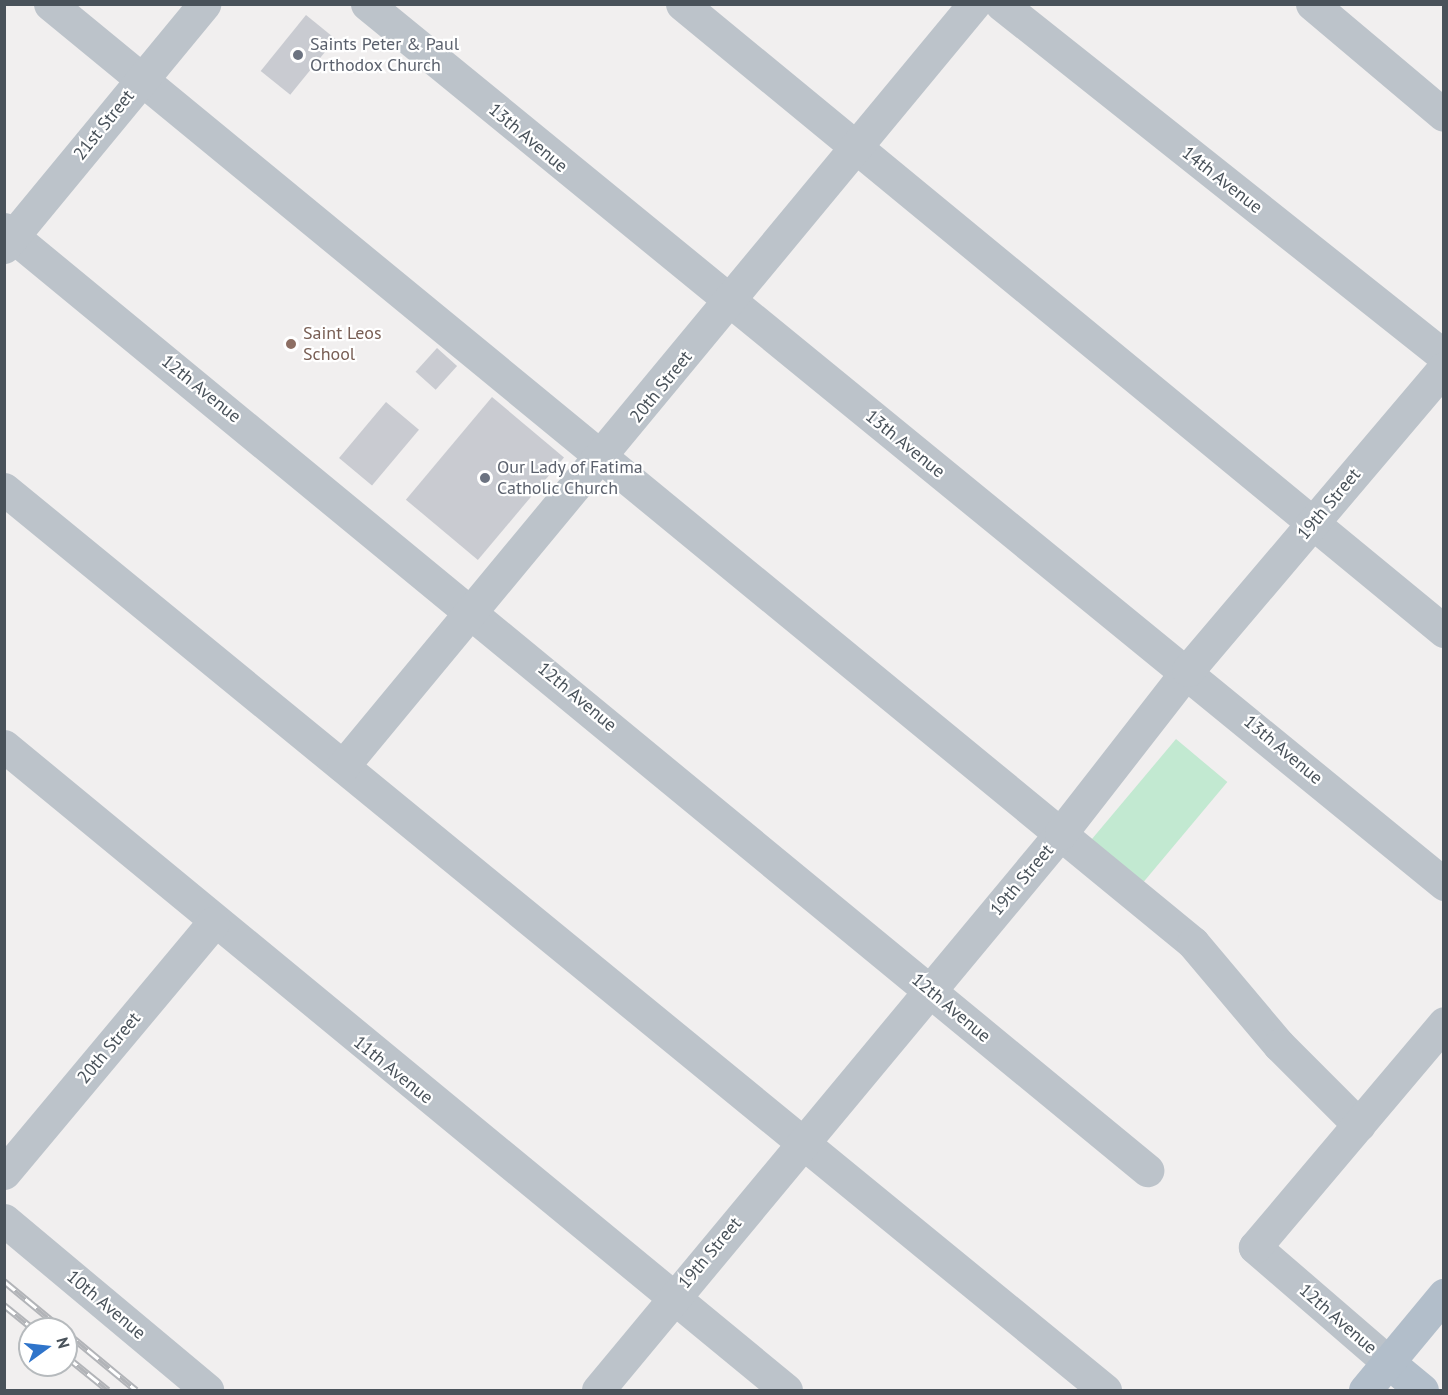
<!DOCTYPE html>
<html>
<head>
<meta charset="utf-8">
<style>
	body { margin:0 }
	#map { position:relative; width:1448px; height:1395px; overflow:hidden; background:#f1efef; font-family:"PT Sans",sans-serif }
	div>[style] { position:absolute }
	.green>* { inset:0; background:#c2e9d1; transform-origin:0 0 }
	.building>* { inset:0; background:#c9cbd1; transform-origin:0 0 }
	.minor>* { height:33px; margin:-16.5px; padding:0 16.5px; transform-origin:16.5px; border-radius:16.5px; background:#bcc3ca }
	.major>* { height:33px; margin:-16.5px; padding:0 16.5px; transform-origin:16.5px; border-radius:16.5px; background:#b2beca }
	.rail>* { height:7px; margin-top:-3.5px; transform-origin:0; background:repeating-linear-gradient(90deg,#fff 0 14px,#b2b4b8 0 28px); box-sizing:border-box; border-block:2px solid #b2b4b8 }
	.dots>* { width:16px; height:16px; translate:-50% -50%; box-sizing:border-box; border:3px solid #fff; border-radius:50% }
	span { translate:-50% -50%; white-space:nowrap; text-align:center; line-height:1.15; -webkit-text-stroke:4.5px #fff; paint-order:stroke }
	.worship-label { font-size:18px; color:#5b616d }
	.left { translate:0 -50%; text-align:left }
	.street-label { font-size:18px; color:#49525a }
	.education-label { font-size:18px; color:#785e54 }
	.frame { position:absolute; inset:0; border:6px solid #49525a; pointer-events:none }
	.north { position:absolute; left:18px; top:1317px; width:60px; height:60px; box-sizing:border-box; background:#fff; border:2px solid #b6babd; border-radius:50%; rotate:75deg; font-size:16px; font-weight:700; line-height:24px; text-align:center; color:#49525a }
	.north::after { content:''; display:block; margin:auto; width:21px; height:27px; background:#2f74ca; clip-path:polygon(50% 0,100% 100%,50% 72%,0 100%) }
</style>
</head>
<body>
<div id="map">
	<div class="green">
		<i style="left:1176px;top:739px;width:67px;height:132px;rotate:40deg"></i>
	</div>
	<div class="building">
		<i style="left:306px;top:15px;width:38px;height:72px;rotate:39deg"></i>
		<i style="left:437px;top:348px;width:27px;height:32px;rotate:42deg"></i>
		<i style="left:492px;top:397px;width:94px;height:134px;rotate:40deg"></i>
		<i style="left:386px;top:402px;width:43px;height:73px;rotate:40deg"></i>
	</div>
	<div class="minor">
		<i style="left:50px;top:4px;width:1479px;rotate:39.4deg"></i>
		<i style="left:1193px;top:943px;width:133px;rotate:49.9deg"></i>
		<i style="left:1279px;top:1045px;width:113px;rotate:45deg"></i>
		<i style="left:367px;top:4px;width:1391px;rotate:39.25deg"></i>
		<i style="left:682px;top:4px;width:987px;rotate:39.45deg"></i>
		<i style="left:1001px;top:4px;width:566px;rotate:38.47deg"></i>
		<i style="left:1312px;top:4px;width:172px;rotate:40.1deg"></i>
		<i style="left:4px;top:229px;width:1481px;rotate:39.46deg"></i>
		<i style="left:4px;top:247px;width:315px;rotate:-50.5deg"></i>
		<i style="left:4px;top:489px;width:1423px;rotate:39.3deg"></i>
		<i style="left:4px;top:746px;width:1013px;rotate:39.47deg"></i>
		<i style="left:343px;top:766px;width:989px;rotate:-50.37deg"></i>
		<i style="left:4px;top:1173px;width:326px;rotate:-50.1deg"></i>
		<i style="left:4px;top:1220px;width:265px;rotate:39.9deg"></i>
		<i style="left:1388px;top:1362px;width:176px;rotate:-139.2deg"></i>
		<i style="left:1255px;top:1247px;width:293px;rotate:-49.8deg"></i>
		<i style="left:598px;top:1390px;width:724px;rotate:-50.27deg"></i>
		<i style="left:1061px;top:833px;width:207px;rotate:-52.1deg"></i>
		<i style="left:1188px;top:670px;width:396px;rotate:-49.7deg"></i>
	</div>
	<div class="major">
		<i style="left:1388px;top:1362px;width:44px;rotate:39.5deg"></i>
		<i style="left:1365px;top:1390px;width:124px;rotate:-50.3deg"></i>
	</div>
	<div class="rail">
		<i style="left:4px;top:1281px;width:75px;rotate:39.6deg"></i>
		<i style="left:4px;top:1305px;width:38px;rotate:39deg"></i>
		<i style="left:66px;top:1332px;width:91px;rotate:39.6deg"></i>
		<i style="left:66px;top:1356px;width:54px;rotate:39deg"></i>
	</div>
	<div class="dots">
		<i style="left:298px;top:55px;background:#6b7280"></i>
		<i style="left:291px;top:344px;background:#8d6e63"></i>
		<i style="left:485px;top:478px;background:#6b7280"></i>
	</div>
	<div class="worship-label">
		<span class="left" style="left:310px;top:55px">Saints Peter &amp; Paul<br>Orthodox Church</span>
		<span class="left" style="left:497px;top:478px">Our Lady of Fatima<br>Catholic Church</span>
	</div>
	<div class="street-label">
		<span style="left:104px;top:125px;rotate:-51deg">21st Street</span>
		<span style="left:528px;top:138px;rotate:40deg">13th Avenue</span>
		<span style="left:1222px;top:180px;rotate:38deg">14th Avenue</span>
		<span style="left:661px;top:387px;rotate:-51deg">20th Street</span>
		<span style="left:201px;top:389px;rotate:39deg">12th Avenue</span>
		<span style="left:905px;top:444px;rotate:39deg">13th Avenue</span>
		<span style="left:1329px;top:504px;rotate:-50deg">19th Street</span>
		<span style="left:577px;top:697px;rotate:40deg">12th Avenue</span>
		<span style="left:1283px;top:750px;rotate:40deg">13th Avenue</span>
		<span style="left:1022px;top:880px;rotate:-50deg">19th Street</span>
		<span style="left:951px;top:1008px;rotate:40deg">12th Avenue</span>
		<span style="left:109px;top:1048px;rotate:-50deg">20th Street</span>
		<span style="left:393px;top:1070px;rotate:39deg">11th Avenue</span>
		<span style="left:710px;top:1253px;rotate:-50deg">19th Street</span>
		<span style="left:106px;top:1305px;rotate:40deg">10th Avenue</span>
		<span style="left:1338px;top:1319px;rotate:41deg">12th Avenue</span>
	</div>
	<div class="education-label">
		<span class="left" style="left:303px;top:344px">Saint Leos<br>School</span>
	</div>
	<div class="frame"></div>
	<div class="north">N</div>
</div>
</body>
</html>
